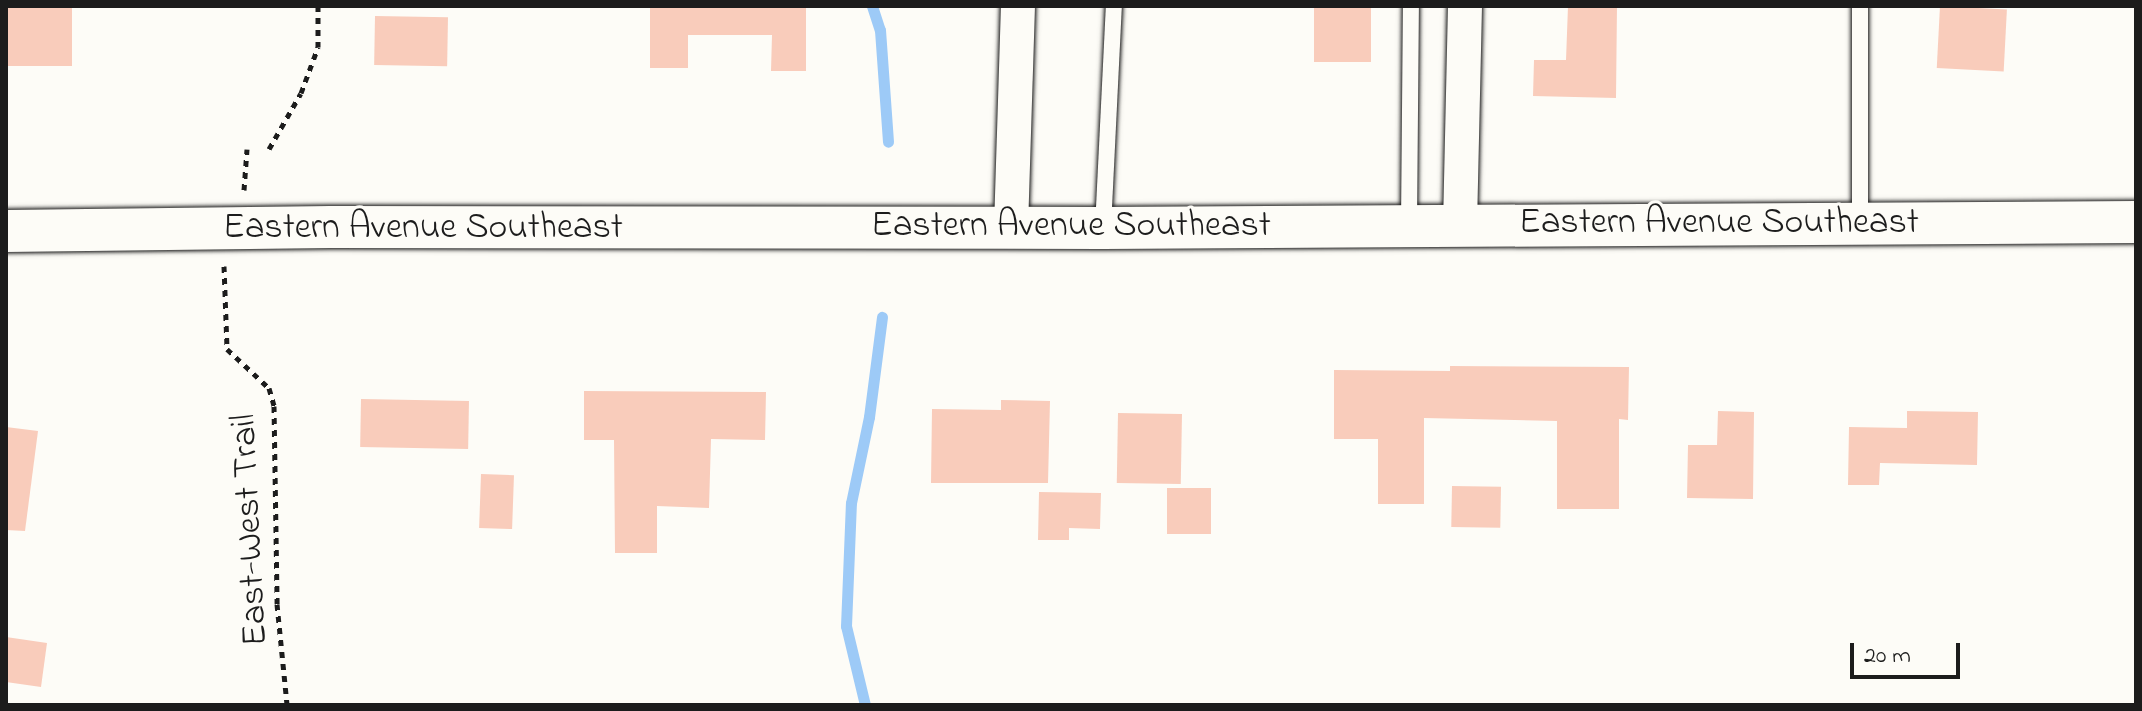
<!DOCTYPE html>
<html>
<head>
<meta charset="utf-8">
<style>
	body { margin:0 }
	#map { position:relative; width:2142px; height:711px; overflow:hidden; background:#fdfcf7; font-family:"Indie Flower",sans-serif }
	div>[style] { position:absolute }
	.stream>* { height:11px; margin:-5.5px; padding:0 5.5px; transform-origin:5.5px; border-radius:5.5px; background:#9dcaf7 }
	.building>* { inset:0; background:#f9ccbb; transform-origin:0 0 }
	.path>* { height:5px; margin-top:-2.5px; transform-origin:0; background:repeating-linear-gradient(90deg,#1c1c1c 0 6px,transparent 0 12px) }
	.roads { filter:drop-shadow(0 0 2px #1c1c1c) drop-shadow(0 0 2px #1c1c1c) }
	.service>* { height:16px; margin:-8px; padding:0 8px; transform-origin:8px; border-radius:8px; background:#fdfcf7 }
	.minor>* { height:34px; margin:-17px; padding:0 17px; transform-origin:17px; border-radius:17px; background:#fdfcf7 }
	.tertiary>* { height:42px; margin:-21px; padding:0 21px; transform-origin:21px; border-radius:21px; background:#fdfcf7 }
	span { translate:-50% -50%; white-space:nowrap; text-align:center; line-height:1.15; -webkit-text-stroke:6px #fdfcf7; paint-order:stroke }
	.street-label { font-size:36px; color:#1c1c1c }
	.frame { position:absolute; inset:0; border:8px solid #1c1c1c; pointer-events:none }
	.scale { position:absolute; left:1850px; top:643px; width:110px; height:36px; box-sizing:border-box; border:4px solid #1c1c1c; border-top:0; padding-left:10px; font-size:24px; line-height:28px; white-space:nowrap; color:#1c1c1c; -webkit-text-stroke:6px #fdfcf7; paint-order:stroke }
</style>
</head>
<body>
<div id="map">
	<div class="stream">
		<i style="left:872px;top:6px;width:25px;rotate:72deg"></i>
		<i style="left:880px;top:30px;width:112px;rotate:85.9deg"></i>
		<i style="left:865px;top:705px;width:81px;rotate:-103.5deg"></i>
		<i style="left:846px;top:626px;width:123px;rotate:-87.7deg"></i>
		<i style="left:851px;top:503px;width:88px;rotate:-78.2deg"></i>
		<i style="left:869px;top:417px;width:101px;rotate:-82.6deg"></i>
	</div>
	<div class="building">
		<i style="left:6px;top:6px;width:66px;height:60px"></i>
		<i style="clip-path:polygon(650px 6px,806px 6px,806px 71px,771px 71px,772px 35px,688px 35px,688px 68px,650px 68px)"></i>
		<i style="left:1314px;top:6px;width:57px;height:56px"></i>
		<i style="clip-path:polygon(1568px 6px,1617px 6px,1616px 98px,1533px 96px,1534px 60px,1566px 60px)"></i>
		<i style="left:1940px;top:6px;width:67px;height:62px;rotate:3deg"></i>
		<i style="left:375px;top:16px;width:73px;height:49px;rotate:1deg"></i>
		<i style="clip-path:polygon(1450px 366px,1629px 367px,1628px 420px,1619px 419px,1619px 509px,1557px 509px,1557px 421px,1424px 418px,1424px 504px,1378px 504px,1378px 439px,1334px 439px,1334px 370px,1450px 371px)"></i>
		<i style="clip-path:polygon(584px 391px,766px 392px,765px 440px,711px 439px,709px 508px,657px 506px,657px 553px,615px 553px,614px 440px,584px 440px)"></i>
		<i style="left:361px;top:399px;width:108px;height:48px;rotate:1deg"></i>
		<i style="clip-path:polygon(1001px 400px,1050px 401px,1048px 483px,931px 483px,932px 409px,1001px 410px)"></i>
		<i style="clip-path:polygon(1718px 411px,1754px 412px,1753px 499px,1687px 498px,1688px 445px,1717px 445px)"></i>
		<i style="clip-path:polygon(1907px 411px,1978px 412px,1977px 465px,1880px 463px,1879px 485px,1848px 485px,1849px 427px,1907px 428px)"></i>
		<i style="left:1118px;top:413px;width:64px;height:70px;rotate:1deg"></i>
		<i style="clip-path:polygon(6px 427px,38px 431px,25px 531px,6px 530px)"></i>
		<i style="left:481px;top:474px;width:33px;height:54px;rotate:2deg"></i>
		<i style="left:1452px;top:486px;width:49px;height:41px;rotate:1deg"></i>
		<i style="left:1167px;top:488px;width:44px;height:46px"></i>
		<i style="clip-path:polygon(1039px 492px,1101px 493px,1100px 529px,1069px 528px,1069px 540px,1038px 540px)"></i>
		<i style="clip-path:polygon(6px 637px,47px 643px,41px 687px,6px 682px)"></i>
	</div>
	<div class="path">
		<i style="left:269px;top:149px;width:64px;rotate:-60.3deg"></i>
		<i style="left:301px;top:93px;width:49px;rotate:-69.7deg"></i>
		<i style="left:318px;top:47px;width:41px;rotate:-90deg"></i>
		<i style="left:244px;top:190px;width:41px;rotate:-85.8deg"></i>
		<i style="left:224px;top:266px;width:83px;rotate:87.9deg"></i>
		<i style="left:227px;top:349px;width:57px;rotate:42.9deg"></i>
		<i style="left:269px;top:388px;width:19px;rotate:74deg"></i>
		<i style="left:274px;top:406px;width:198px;rotate:89.1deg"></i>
		<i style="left:277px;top:604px;width:101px;rotate:84.3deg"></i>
	</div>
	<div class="roads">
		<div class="service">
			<i style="left:1860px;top:222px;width:216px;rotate:-90deg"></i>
			<i style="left:1409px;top:225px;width:219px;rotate:-89.5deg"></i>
			<i style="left:1103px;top:228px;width:222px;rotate:-87.2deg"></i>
		</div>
		<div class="minor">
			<i style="left:1460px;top:226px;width:220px;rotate:-88.7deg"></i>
			<i style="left:1011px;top:228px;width:222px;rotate:-88.2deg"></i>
		</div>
		<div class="tertiary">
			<i style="left:6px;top:231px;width:325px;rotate:-0.7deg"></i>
			<i style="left:331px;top:227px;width:772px;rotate:0.07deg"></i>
			<i style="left:1103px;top:228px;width:1033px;rotate:-0.33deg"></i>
		</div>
	</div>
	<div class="street-label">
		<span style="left:1719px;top:224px">Eastern Avenue Southeast</span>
		<span style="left:1071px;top:227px">Eastern Avenue Southeast</span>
		<span style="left:423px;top:229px">Eastern Avenue Southeast</span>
		<span style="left:251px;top:530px;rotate:-93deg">East-West Trail</span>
	</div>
	<div class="frame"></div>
	<div class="scale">20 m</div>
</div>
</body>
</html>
